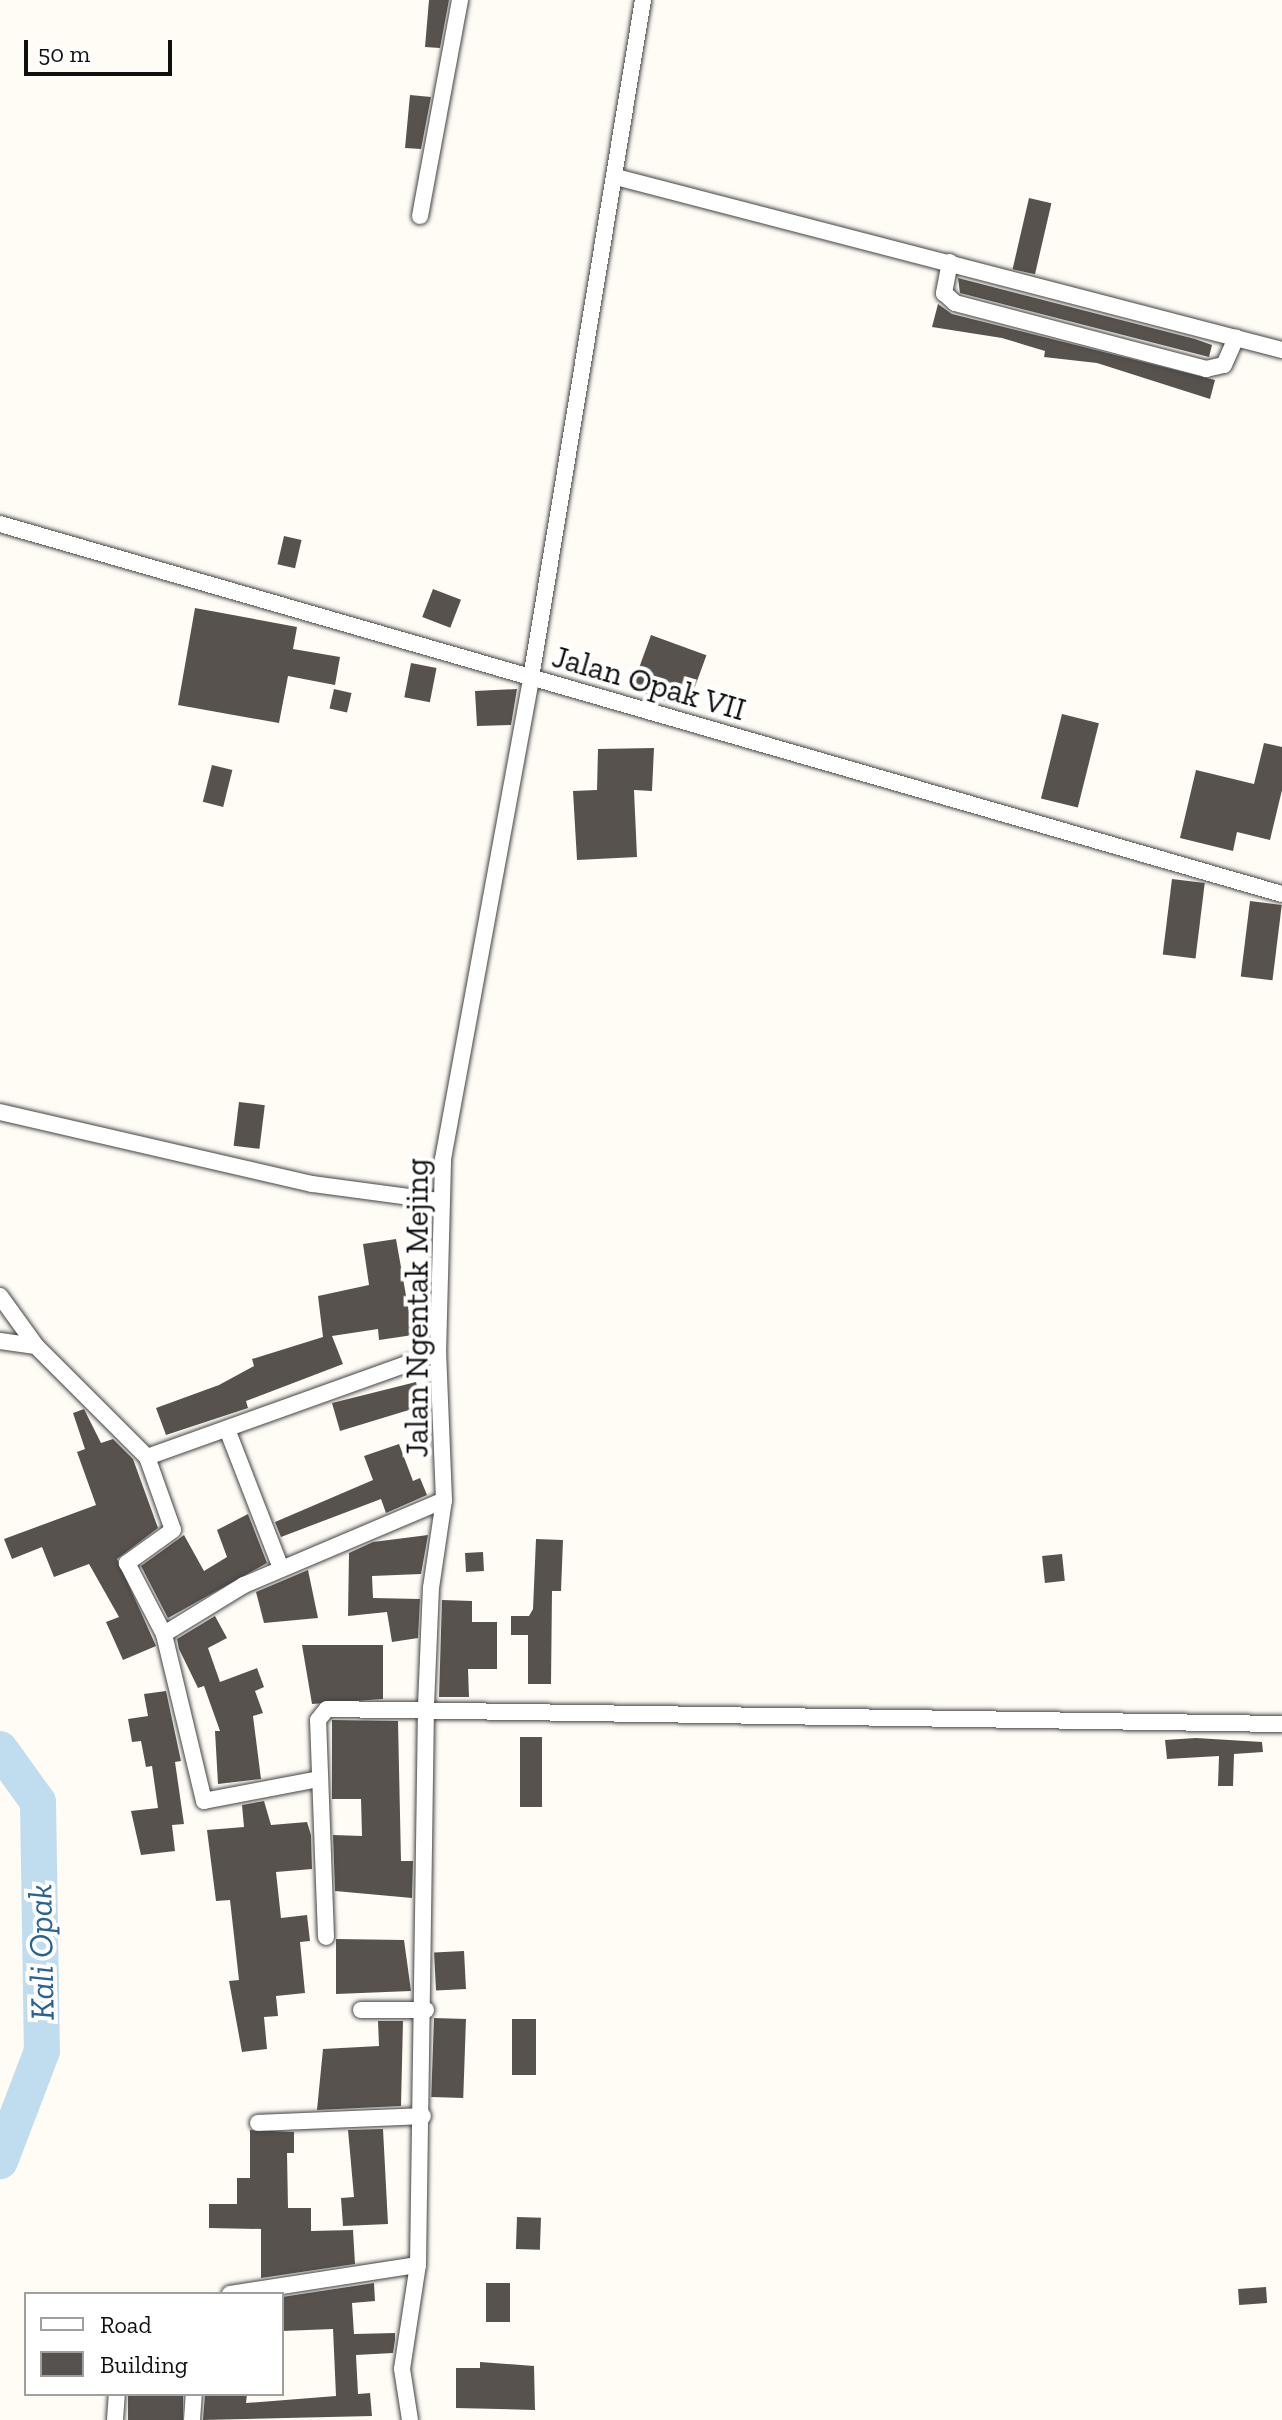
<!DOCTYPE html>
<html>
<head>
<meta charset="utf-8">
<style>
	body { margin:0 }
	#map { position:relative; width:1282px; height:2420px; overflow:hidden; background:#fefcf5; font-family:"Zilla Slab",serif }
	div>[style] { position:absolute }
	.river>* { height:36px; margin:-18px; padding:0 18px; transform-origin:18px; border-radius:18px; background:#c0dcef }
	.building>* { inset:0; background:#58524e; transform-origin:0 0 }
	.roads { filter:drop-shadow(0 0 2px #434343) drop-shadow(0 0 2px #434343) }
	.minor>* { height:16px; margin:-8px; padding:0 8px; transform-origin:8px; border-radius:8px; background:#fff }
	span { translate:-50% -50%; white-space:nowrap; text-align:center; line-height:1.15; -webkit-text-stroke:8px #fff; paint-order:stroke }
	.street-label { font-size:32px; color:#101010 }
	.water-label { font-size:34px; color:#286193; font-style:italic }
	.legend { position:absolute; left:24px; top:2292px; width:260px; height:104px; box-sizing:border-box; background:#fff; border:2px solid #9f9f9f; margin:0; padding:10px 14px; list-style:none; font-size:24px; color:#101010 }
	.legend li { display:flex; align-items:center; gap:16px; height:40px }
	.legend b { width:40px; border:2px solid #9f9f9f }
	.scale { position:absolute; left:24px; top:40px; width:148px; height:36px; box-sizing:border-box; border:4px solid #101010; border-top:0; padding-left:10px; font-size:24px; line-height:28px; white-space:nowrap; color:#101010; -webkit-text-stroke:6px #fff; paint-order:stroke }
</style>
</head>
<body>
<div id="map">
	<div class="river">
		<i style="left:0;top:1749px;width:65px;rotate:54.4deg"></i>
		<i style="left:38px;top:1802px;width:249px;rotate:89.1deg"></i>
		<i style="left:42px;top:2051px;width:118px;rotate:110.9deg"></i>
	</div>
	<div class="building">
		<i style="clip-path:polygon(429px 0,449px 0,440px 48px,425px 47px)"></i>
		<i style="clip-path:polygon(410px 95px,431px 97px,421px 149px,405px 148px)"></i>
		<i style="left:1029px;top:198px;width:23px;height:73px;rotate:13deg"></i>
		<i style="clip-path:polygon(958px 278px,1195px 339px,1212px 345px,1209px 357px,960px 293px)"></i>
		<i style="clip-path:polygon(938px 304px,952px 314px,1215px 380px,1210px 399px,1097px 363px,1044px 357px,1045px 351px,1002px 338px,932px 327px)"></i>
		<i style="left:284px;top:536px;width:18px;height:29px;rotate:13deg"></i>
		<i style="left:433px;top:589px;width:30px;height:30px;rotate:21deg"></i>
		<i style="clip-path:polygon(195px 608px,297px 627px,293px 649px,340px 657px,335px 685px,288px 676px,279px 723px,178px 705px)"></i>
		<i style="left:651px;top:635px;width:59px;height:57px;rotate:20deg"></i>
		<i style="left:411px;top:663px;width:26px;height:35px;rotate:11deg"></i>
		<i style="left:334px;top:689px;width:18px;height:20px;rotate:13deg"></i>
		<i style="clip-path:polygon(517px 689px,511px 725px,477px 726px,475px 691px)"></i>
		<i style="left:1062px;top:714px;width:38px;height:87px;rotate:14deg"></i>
		<i style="clip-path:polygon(1264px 743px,1282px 747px,1282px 790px,1270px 840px,1237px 832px,1233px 851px,1180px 838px,1196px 770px,1254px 784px)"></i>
		<i style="clip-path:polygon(654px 748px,652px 791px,634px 790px,637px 857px,577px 860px,573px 791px,597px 790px,598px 749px)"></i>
		<i style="left:212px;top:765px;width:21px;height:38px;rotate:14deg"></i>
		<i style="left:1172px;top:879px;width:33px;height:76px;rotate:7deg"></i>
		<i style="left:1250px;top:901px;width:32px;height:76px;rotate:7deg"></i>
		<i style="left:239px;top:1102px;width:26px;height:44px;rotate:7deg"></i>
		<i style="clip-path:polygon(396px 1239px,413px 1335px,379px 1340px,378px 1329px,332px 1336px,343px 1364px,246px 1401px,248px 1408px,166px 1435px,156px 1408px,219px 1385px,254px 1366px,252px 1359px,323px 1337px,318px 1296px,369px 1285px,363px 1244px)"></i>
		<i style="clip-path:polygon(416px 1382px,422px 1406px,340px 1431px,332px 1403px)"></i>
		<i style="clip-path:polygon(84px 1409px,101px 1443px,113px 1439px,133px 1459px,158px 1528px,117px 1559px,156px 1646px,123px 1660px,106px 1622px,119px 1617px,89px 1564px,54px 1577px,42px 1547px,12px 1559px,4px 1539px,96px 1505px,77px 1452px,85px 1449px,73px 1413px)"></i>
		<i style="clip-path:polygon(399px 1444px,413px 1481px,420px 1478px,427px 1495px,386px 1513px,381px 1499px,281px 1537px,275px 1522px,373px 1480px,364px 1456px)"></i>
		<i style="clip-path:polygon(248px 1514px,267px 1563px,168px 1618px,141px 1566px,184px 1535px,204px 1571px,227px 1557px,217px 1530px)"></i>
		<i style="clip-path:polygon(428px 1535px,421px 1574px,372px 1576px,373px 1598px,420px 1599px,418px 1638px,392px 1642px,387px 1612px,348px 1616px,349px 1553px,373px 1542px)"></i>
		<i style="clip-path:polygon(536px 1539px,563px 1540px,561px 1591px,552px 1591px,551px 1684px,528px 1684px,528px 1635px,511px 1635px,511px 1616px,529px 1616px,533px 1609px)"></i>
		<i style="left:483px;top:1552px;width:19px;height:18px;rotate:87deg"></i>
		<i style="left:1062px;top:1554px;width:27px;height:20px;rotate:84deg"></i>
		<i style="clip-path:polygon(308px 1570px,318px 1618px,264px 1623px,256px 1592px)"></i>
		<i style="clip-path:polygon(442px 1600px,472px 1601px,472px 1622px,497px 1622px,497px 1669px,468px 1669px,469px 1697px,439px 1697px)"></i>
		<i style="clip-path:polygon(215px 1616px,227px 1638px,208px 1648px,220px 1682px,257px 1668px,264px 1687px,255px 1691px,263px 1713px,253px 1716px,261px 1779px,218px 1784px,215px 1731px,220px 1731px,204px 1686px,198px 1688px,179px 1649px,177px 1639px)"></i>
		<i style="clip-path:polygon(302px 1645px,383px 1645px,383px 1699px,312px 1704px)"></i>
		<i style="clip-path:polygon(166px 1691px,181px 1761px,175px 1762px,184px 1824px,172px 1825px,175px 1851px,141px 1855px,131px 1811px,158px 1808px,152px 1766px,146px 1767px,141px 1741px,132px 1742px,128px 1719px,148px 1716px,144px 1694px)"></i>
		<i style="clip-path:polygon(332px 1720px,398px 1721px,401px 1861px,413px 1861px,412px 1898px,335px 1891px,333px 1835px,362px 1836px,361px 1799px,332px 1799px)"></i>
		<i style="left:520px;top:1737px;width:22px;height:70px"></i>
		<i style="clip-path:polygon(1196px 1738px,1262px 1742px,1263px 1752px,1234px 1754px,1233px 1786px,1218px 1786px,1219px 1756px,1167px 1759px,1165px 1740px)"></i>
		<i style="clip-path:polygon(264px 1801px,271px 1825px,307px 1822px,311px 1835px,312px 1869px,276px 1872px,281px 1918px,307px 1915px,310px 1941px,300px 1942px,305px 1993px,276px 1996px,278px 2016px,264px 2017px,267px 2049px,242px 2052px,229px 1981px,239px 1980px,230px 1900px,216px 1901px,207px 1830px,244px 1827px,242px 1805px)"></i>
		<i style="clip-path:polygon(336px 1939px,404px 1940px,411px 1991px,336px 1994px)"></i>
		<i style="left:464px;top:1951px;width:38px;height:30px;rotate:87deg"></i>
		<i style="left:434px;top:2018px;width:32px;height:79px;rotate:2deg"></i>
		<i style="left:512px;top:2019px;width:24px;height:56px"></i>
		<i style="clip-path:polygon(378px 2021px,403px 2021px,401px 2106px,317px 2110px,323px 2049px,379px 2046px)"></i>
		<i style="clip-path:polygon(383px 2129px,388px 2224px,343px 2226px,341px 2198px,354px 2197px,348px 2130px)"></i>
		<i style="clip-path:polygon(250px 2130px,294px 2132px,294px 2153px,287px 2153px,288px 2208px,311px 2208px,311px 2231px,353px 2230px,355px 2264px,261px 2278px,261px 2229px,209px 2228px,209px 2204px,237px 2204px,237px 2178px,250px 2178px)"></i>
		<i style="left:517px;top:2217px;width:24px;height:32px;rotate:2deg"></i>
		<i style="clip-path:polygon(374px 2283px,375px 2301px,352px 2303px,354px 2334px,395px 2333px,395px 2340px,393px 2353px,356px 2355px,358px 2394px,370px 2393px,372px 2416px,203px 2420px,205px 2394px,247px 2394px,246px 2403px,336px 2396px,333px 2329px,282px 2331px,282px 2297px)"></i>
		<i style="left:486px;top:2283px;width:24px;height:39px"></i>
		<i style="left:1266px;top:2287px;width:16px;height:28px;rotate:86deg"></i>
		<i style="clip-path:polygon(480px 2362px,534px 2366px,535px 2410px,456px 2408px,456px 2368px,480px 2368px)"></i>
		<i style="left:128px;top:2394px;width:55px;height:26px"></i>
	</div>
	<div class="roads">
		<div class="minor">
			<i style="left:616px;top:177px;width:688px;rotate:14.56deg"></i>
			<i style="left:420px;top:216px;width:220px;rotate:-79.5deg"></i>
			<i style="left:950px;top:262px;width:32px;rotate:101deg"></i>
			<i style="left:944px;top:293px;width:15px;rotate:42deg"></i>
			<i style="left:955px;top:303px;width:260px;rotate:14.7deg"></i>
			<i style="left:1206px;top:369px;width:18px;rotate:-13deg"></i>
			<i style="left:1224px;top:365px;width:30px;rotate:-66deg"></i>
			<i style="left:0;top:524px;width:1334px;rotate:16.1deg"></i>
			<i style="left:0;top:1112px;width:320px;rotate:13deg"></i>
			<i style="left:312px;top:1184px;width:129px;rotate:7.6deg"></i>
			<i style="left:0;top:1296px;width:62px;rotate:54.2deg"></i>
			<i style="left:36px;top:1346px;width:157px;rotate:45deg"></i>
			<i style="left:147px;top:1457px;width:77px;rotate:70.4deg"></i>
			<i style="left:173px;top:1530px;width:57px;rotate:144.3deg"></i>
			<i style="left:127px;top:1563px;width:80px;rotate:62.5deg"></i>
			<i style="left:0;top:1341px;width:36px;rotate:8deg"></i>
			<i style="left:227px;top:1429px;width:149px;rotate:68.8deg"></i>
			<i style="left:147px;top:1457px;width:309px;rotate:-19.7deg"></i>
			<i style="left:319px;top:1779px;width:117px;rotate:169.2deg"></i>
			<i style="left:204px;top:1801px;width:172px;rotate:-103.5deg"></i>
			<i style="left:164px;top:1634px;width:94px;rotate:-31.5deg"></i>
			<i style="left:244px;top:1585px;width:217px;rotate:-23deg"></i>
			<i style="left:326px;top:1937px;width:217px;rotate:-92.1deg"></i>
			<i style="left:318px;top:1720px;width:14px;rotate:-51deg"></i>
			<i style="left:327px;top:1709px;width:955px;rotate:0.9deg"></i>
			<i style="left:361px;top:2010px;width:65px"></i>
			<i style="left:258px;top:2123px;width:165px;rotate:-2.4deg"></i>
			<i style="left:230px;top:2294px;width:190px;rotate:-8.8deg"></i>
			<i style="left:115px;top:2420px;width:26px;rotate:-86deg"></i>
			<i style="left:192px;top:2420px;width:26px;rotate:-86deg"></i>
			<i style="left:410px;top:2420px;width:52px;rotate:-98.9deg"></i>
			<i style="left:402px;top:2369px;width:105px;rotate:-81.3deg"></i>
			<i style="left:418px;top:2265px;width:559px;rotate:-89.18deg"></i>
			<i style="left:426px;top:1706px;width:118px;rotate:-87.6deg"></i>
			<i style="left:431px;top:1588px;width:89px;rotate:-81.6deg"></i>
			<i style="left:444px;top:1500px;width:147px;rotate:-92.3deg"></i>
			<i style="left:438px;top:1353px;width:194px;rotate:-88.5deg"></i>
			<i style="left:443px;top:1159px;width:489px;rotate:-79.6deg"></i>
			<i style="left:531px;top:678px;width:687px;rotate:-80.62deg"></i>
		</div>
	</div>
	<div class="street-label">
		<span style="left:649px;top:683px;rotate:16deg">Jalan Opak VII</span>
		<span style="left:417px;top:1308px;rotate:-90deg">Jalan Ngentak Mejing</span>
	</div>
	<div class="water-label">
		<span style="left:41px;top:1952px;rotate:-91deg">Kali Opak</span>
	</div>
	<ul class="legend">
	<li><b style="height:10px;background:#fff"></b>Road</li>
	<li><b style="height:22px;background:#58524e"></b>Building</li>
	</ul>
	<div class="scale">50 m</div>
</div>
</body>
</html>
